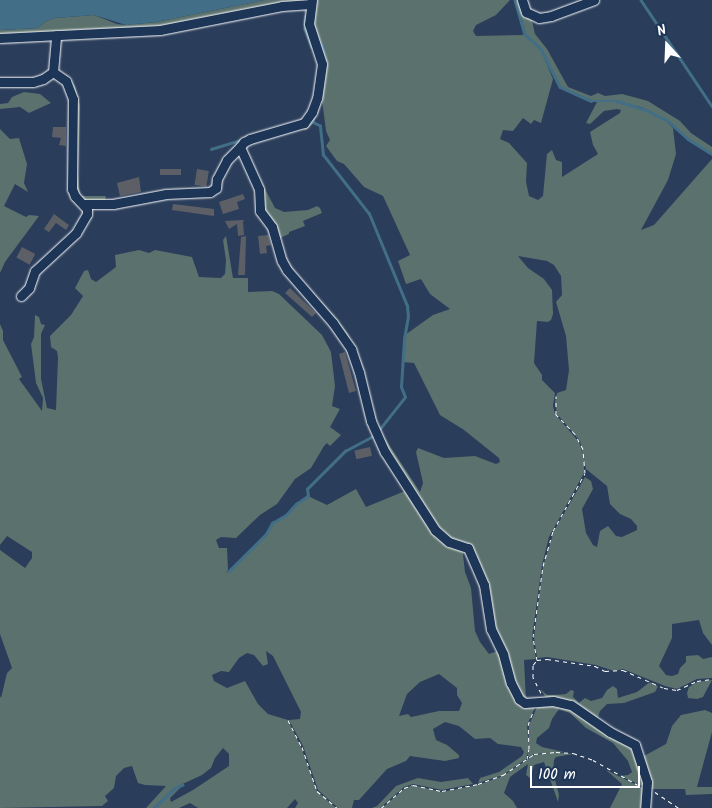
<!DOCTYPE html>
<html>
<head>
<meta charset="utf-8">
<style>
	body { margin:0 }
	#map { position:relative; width:712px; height:808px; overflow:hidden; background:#2a3d5a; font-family:Kalam,sans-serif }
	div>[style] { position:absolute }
	.green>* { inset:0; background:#5a716d }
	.water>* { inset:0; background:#426e87 }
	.stream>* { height:2.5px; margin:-1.25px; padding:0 1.25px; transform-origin:1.25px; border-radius:1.25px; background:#426e87 }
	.building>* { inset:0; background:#5d5f67; transform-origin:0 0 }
	.path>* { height:1px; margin-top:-0.5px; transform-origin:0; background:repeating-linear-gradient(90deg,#fff 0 4px,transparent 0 8px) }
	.roads { filter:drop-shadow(0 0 1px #fff) drop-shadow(0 0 1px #fff) }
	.street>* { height:9px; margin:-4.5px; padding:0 4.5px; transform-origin:4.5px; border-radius:4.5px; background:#1d3557 }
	span { translate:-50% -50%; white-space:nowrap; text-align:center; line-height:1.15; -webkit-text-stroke:4px #1d3557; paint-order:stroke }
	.north { position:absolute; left:642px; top:20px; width:50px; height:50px; -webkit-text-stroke:4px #1d3557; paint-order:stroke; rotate:340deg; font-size:14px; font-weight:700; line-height:20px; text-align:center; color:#fff }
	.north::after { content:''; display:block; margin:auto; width:18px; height:22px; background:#fff; clip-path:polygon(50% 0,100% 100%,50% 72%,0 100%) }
	.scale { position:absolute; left:530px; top:766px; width:110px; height:22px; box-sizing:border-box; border:2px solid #fff; border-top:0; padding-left:6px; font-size:15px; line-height:18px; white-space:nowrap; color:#fff; -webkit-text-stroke:4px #1d3557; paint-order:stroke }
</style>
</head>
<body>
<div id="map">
	<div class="green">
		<i style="clip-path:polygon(264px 0,309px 0,159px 28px,0 37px,0 30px,38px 28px,46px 21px,55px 18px,94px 15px,117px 24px,126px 25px,156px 22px)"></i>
		<i style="clip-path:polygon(314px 0,510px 0,496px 15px,476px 25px,473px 31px,476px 36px,524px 35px,541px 50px,553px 79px,541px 123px,534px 120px,531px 124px,523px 118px,513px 131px,503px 130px,500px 139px,509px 143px,527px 163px,526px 182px,529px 196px,538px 200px,543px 196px,547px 154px,552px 150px,556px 160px,562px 162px,562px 177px,598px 154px,593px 145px,590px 132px,620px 113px,621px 110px,617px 109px,604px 111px,590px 124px,586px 123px,597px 102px,617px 102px,637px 107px,666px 121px,673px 128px,676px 154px,668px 180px,641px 230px,654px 225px,712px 159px,712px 645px,703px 633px,699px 620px,672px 624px,672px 638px,659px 666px,666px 675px,672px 676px,678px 674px,680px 668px,686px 662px,686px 656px,698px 655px,703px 659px,712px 657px,712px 678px,697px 679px,677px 689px,665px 686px,623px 669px,614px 671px,596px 665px,547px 657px,537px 658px,534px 637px,543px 566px,554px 531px,585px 477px,591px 481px,593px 489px,582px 509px,586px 533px,593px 545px,597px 547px,600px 531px,608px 526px,616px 536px,622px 537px,637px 530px,637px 526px,631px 519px,620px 514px,610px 504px,607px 486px,586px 469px,580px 441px,557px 414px,555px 402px,557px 393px,566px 390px,569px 370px,566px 336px,556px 302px,562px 295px,561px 276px,554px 265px,547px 261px,518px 256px,528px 268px,544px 279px,552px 290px,553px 314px,551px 320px,548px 322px,537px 321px,534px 363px,542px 375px,542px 380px,555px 393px,553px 406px,555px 414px,579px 442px,584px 458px,584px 473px,549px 537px,542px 565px,532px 637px,536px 659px,524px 660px,526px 701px,515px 690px,505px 653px,493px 629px,485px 584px,470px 547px,449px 540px,437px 529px,377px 434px,380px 431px,420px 492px,423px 483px,416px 452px,418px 448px,444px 458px,475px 456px,496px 464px,500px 462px,499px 458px,464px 430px,440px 415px,414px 363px,403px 362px,405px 335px,433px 315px,450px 309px,430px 294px,421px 279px,406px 284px,398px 261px,410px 255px,383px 196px,364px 187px,344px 164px,337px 161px,326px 146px,330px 140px,326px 131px,322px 100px,326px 61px,323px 46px,313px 25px,316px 16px,311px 25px,322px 47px,324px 61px,320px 100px,312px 124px,306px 130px,299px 128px,254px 141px,244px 149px,275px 208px,284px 212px,308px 210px,317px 206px,320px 208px,322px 213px,303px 221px,305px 226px,289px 232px,289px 234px,280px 238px,282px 251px,296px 274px,334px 316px,348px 334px,363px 368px,369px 393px,367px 397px,357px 359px,349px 343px,283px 261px,274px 227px,262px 211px,260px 189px,244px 155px,242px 148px,245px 143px,305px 124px,314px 112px,319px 98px,324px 64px,311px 24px)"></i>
		<i style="clip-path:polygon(516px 0,521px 0,531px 16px,535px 34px,547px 49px,568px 87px,591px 96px,598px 93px,605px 96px,622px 94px,648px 101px,680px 121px,691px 133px,712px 147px,712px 153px,688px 139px,667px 120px,644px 108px,617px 101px,591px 100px,561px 87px,542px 49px,526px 34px)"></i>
		<i style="clip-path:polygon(69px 79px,75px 86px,80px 106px,78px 172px,80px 196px,106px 196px,104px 204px,83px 202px,75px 190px)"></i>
		<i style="clip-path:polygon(24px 92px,40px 94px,51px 103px,29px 113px,20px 107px,0 109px,0 104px,8px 103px,12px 97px)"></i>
		<i style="clip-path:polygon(0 129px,10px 139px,19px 138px,27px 164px,24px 183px,28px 192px,15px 184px,4px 206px,26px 217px,29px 215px,39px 216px,5px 262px,0 273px)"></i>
		<i style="clip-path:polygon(evenodd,226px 236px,233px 278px,248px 278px,248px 292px,272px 291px,279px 294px,322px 335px,331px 352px,335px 386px,332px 406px,340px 409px,330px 427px,341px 435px,330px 446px,327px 443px,324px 446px,311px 468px,295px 479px,277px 504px,260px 515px,236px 538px,221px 537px,216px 540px,219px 548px,227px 548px,228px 570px,226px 573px,266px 534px,272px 523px,287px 515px,296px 504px,308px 496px,327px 505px,356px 489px,366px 507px,410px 489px,435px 530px,462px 546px,465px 572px,471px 588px,475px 631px,480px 642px,489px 654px,501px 650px,518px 699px,537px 703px,527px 725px,529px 749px,526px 759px,503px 775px,478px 783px,480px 778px,499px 772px,522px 756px,524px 752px,521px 747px,498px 744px,490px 738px,475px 739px,459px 726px,445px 722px,433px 729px,436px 740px,447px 745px,459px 755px,459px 758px,445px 761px,410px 756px,406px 761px,387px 769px,359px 800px,354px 800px,352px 808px,338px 808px,318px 790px,303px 746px,289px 720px,300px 719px,301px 712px,273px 656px,266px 651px,268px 664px,263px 666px,254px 655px,247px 653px,239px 658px,229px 672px,221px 671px,212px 675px,214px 681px,227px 688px,245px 681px,258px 704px,268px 714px,288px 720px,301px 747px,317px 791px,336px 808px,295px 808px,298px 803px,295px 799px,287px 808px,198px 808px,190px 803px,179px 808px,156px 808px,175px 789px,182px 786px,170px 798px,171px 802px,193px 790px,229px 766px,229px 754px,223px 748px,215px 758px,211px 768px,202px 775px,174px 788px,153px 808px,146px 808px,166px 786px,145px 785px,138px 783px,132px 766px,124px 768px,116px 776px,114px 788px,105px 796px,108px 801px,102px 806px,0 808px,0 696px,1px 698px,7px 673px,12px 668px,0 634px,0 550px,25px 568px,32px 558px,32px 552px,7px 536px,0 545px,0 324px,3px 331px,3px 340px,22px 377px,19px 379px,42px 411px,43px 398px,36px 383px,31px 344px,34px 337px,35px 315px,39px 317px,41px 324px,45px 325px,41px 334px,41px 379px,47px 408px,56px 410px,58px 358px,57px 351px,51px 347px,50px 336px,71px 315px,83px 296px,75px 288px,84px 271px,88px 270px,91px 279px,96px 282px,116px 267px,115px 255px,139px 250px,149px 253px,155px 250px,192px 257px,199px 277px,221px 278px,225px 274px,226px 260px,223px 240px,226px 236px,439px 674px,457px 688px,457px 695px,462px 703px,459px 711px,439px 711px,411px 717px,408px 714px,399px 716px,407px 694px,420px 682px,439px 674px)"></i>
		<i style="clip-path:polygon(712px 680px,703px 697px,697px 699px,688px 698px,687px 693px,689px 687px,697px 682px)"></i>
		<i style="clip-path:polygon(650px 682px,658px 686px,655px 692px,624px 703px,607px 704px,600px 711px,597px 721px,547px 699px,540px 689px,547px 695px,555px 695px,566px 694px,571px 690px,574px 691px,573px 697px,579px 703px,585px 698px,591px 701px,602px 698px,607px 690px,613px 686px,617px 689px,618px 698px,637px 692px)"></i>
		<i style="clip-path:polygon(539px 703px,562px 703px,629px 741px,647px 788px,620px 776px,628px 775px,632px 772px,628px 761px,613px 743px,586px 728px,570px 713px,559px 709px,552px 719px,549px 728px,537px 738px,536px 743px,542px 747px,564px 752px,534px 754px,528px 757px,529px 725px)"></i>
		<i style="clip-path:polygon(705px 710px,712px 713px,712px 732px,697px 787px,712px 787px,712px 794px,686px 795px,685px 789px,650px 789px,642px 757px,666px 744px,672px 726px,681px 715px)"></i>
		<i style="clip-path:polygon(556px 752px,573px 754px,556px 757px,554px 760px,553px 772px,559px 795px,558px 802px,544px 762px,534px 765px,530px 778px,526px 775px,528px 764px,510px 777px,504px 793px,513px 801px,517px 808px,382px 808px,405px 788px,413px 785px,442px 792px,478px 785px,503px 776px,534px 755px)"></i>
		<i style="clip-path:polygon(606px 770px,647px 790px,644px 808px,610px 808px,622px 784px)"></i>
		<i style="clip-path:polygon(418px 778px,441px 782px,468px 778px,473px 784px,442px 790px,413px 784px,404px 787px,380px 808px,372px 808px,377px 806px,396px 786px)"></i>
	</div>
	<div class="water">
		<i style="clip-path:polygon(0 0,264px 0,156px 22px,126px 25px,94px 15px,55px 18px,46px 21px,38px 28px,0 30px)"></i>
	</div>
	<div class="stream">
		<i style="left:515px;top:0;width:35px;rotate:74deg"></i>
		<i style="left:525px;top:34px;width:22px;rotate:43deg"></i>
		<i style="left:541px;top:49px;width:42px;rotate:63.4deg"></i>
		<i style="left:560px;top:87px;width:34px;rotate:24deg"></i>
		<i style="left:591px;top:101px;width:26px"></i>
		<i style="left:617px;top:101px;width:28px;rotate:17deg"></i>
		<i style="left:644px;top:109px;width:25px;rotate:26deg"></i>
		<i style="left:667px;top:120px;width:28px;rotate:42deg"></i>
		<i style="left:688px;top:139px;width:28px;rotate:32deg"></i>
		<i style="left:641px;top:0;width:128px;rotate:56.2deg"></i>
		<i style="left:306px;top:16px;width:13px;rotate:94deg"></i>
		<i style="left:305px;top:29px;width:19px;rotate:69deg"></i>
		<i style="left:317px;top:36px;width:13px;rotate:61deg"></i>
		<i style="left:323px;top:47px;width:14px;rotate:82deg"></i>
		<i style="left:211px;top:149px;width:34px;rotate:-17deg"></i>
		<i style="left:229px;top:571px;width:52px;rotate:-45deg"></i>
		<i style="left:266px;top:534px;width:13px;rotate:-61deg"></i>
		<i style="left:272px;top:523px;width:16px;rotate:-30deg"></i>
		<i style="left:286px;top:515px;width:15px;rotate:-48deg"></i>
		<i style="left:296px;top:504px;width:14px;rotate:-34deg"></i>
		<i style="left:308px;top:496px;width:7px;rotate:-98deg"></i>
		<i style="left:307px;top:489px;width:54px;rotate:-45deg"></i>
		<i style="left:345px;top:451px;width:34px;rotate:-28deg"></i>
		<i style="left:375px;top:435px;width:48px;rotate:-51.7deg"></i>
		<i style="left:405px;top:397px;width:11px;rotate:-112deg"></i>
		<i style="left:401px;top:387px;width:48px;rotate:-86.4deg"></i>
		<i style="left:404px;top:339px;width:22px;rotate:-80deg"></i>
		<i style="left:408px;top:317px;width:11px;rotate:-95deg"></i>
		<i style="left:407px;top:306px;width:100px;rotate:-112.4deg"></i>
		<i style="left:369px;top:214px;width:75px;rotate:-127.9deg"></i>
		<i style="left:323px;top:155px;width:29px;rotate:-96deg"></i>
		<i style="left:320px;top:126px;width:9px;rotate:-153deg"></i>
		<i style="left:312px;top:122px;width:7px;rotate:-74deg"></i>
		<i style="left:154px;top:808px;width:29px;rotate:-44deg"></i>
		<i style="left:175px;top:788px;width:8px;rotate:-23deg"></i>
	</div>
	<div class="building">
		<i style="clip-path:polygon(53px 127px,66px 127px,66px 146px,59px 145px,61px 138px,52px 137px)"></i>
		<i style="left:181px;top:169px;width:6px;height:21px;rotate:90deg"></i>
		<i style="left:197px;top:169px;width:12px;height:16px;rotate:9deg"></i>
		<i style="clip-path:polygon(139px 177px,141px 192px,120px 196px,117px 183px)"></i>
		<i style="clip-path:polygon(243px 194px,245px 199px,237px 202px,239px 209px,223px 214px,219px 202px)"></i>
		<i style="clip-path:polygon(173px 204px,214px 209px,214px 216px,172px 210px)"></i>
		<i style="clip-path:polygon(54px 214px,69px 225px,66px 230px,56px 223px,49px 232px,44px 229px)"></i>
		<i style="clip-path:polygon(243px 220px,245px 220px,243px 221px,244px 235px,238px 236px,237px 224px,229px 229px,225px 221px)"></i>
		<i style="clip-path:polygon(268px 235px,271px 245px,266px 246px,267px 253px,260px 254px,258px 236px)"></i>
		<i style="clip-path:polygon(246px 236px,245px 275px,238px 275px,241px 237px)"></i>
		<i style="left:22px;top:247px;width:15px;height:12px;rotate:28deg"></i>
		<i style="clip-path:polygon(290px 288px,316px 313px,312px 317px,285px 293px)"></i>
		<i style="clip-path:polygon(345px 352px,356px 391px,349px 393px,339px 354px)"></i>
		<i style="left:370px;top:447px;width:9px;height:16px;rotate:77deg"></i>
	</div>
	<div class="path">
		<i style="left:537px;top:660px;width:23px;rotate:-100deg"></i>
		<i style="left:533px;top:637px;width:72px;rotate:-82deg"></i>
		<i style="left:543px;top:566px;width:36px;rotate:-74deg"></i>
		<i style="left:553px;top:531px;width:66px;rotate:-61.1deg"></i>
		<i style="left:585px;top:473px;width:24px;rotate:-95deg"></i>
		<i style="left:583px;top:449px;width:17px;rotate:-118deg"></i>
		<i style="left:575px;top:434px;width:28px;rotate:-134deg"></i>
		<i style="left:556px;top:414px;width:18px;rotate:-90deg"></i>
		<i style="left:541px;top:693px;width:18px;rotate:-117deg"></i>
		<i style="left:533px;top:677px;width:12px;rotate:-90deg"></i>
		<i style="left:533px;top:665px;width:6px;rotate:-51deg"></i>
		<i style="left:537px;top:660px;width:10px;rotate:-6deg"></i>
		<i style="left:547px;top:659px;width:49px;rotate:8.3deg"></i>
		<i style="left:595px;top:666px;width:11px;rotate:27deg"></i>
		<i style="left:605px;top:671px;width:18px;rotate:-3deg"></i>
		<i style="left:623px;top:670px;width:45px;rotate:23.7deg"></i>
		<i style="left:664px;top:688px;width:13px;rotate:9deg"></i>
		<i style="left:677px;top:690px;width:22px;rotate:-24deg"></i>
		<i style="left:697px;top:681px;width:15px;rotate:-8deg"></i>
		<i style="left:288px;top:720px;width:30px;rotate:63deg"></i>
		<i style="left:302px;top:747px;width:46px;rotate:71.2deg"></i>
		<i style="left:317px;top:791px;width:26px;rotate:40deg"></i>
		<i style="left:527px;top:759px;width:10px;rotate:-79deg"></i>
		<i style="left:529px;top:749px;width:24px;rotate:-92deg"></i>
		<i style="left:528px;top:725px;width:14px;rotate:-69deg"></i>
		<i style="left:655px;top:792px;width:29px;rotate:34deg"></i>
		<i style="left:381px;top:808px;width:30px;rotate:-41deg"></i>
		<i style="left:404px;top:788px;width:9px;rotate:-18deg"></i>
		<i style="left:413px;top:785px;width:30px;rotate:12deg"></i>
		<i style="left:442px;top:791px;width:37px;rotate:-11deg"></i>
		<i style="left:478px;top:784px;width:27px;rotate:-20deg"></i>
		<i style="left:503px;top:775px;width:37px;rotate:-34deg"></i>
		<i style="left:534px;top:754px;width:22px;rotate:-5deg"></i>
		<i style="left:556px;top:752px;width:17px;rotate:3deg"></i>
		<i style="left:573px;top:753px;width:21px;rotate:19deg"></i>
		<i style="left:593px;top:760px;width:51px;rotate:29.1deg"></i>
	</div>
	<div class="roads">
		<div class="street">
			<i style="left:312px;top:0;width:24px;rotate:97deg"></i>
			<i style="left:309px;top:24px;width:42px;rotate:72deg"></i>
			<i style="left:322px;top:64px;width:34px;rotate:98deg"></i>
			<i style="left:317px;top:98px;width:15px;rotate:110deg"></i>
			<i style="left:312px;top:112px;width:14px;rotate:126deg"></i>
			<i style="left:304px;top:123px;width:56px;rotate:163.5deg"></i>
			<i style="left:250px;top:139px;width:7px;rotate:153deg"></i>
			<i style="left:244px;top:142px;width:6px;rotate:129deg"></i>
			<i style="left:240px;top:147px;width:46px;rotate:65.7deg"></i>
			<i style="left:259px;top:189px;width:22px;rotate:87deg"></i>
			<i style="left:260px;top:211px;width:20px;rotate:53deg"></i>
			<i style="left:272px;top:227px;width:35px;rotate:74deg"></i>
			<i style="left:282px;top:261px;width:10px;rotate:61deg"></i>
			<i style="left:287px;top:270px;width:70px;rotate:49deg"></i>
			<i style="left:333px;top:323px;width:32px;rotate:55deg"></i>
			<i style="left:351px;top:349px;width:24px;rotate:71deg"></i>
			<i style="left:359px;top:372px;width:50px;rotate:76.2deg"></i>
			<i style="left:371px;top:421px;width:34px;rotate:66deg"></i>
			<i style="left:385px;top:452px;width:93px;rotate:57.3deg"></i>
			<i style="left:435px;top:530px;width:18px;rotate:41deg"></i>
			<i style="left:449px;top:542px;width:20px;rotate:18deg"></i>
			<i style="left:468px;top:548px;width:40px;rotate:66.6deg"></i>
			<i style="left:484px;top:585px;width:45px;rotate:81deg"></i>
			<i style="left:491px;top:629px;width:28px;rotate:64deg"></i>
			<i style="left:503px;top:654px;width:30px;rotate:75deg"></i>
			<i style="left:511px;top:683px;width:18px;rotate:63deg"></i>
			<i style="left:519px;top:699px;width:7px;rotate:34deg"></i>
			<i style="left:525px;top:703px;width:28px;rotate:-4deg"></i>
			<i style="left:553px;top:701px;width:18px;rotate:13deg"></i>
			<i style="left:571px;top:705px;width:47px;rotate:34.7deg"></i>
			<i style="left:610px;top:732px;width:28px;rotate:27deg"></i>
			<i style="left:635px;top:745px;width:39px;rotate:72deg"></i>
			<i style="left:647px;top:782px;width:26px;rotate:94deg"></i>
			<i style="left:522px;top:0;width:13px;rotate:72deg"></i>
			<i style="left:526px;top:12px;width:14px;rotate:25deg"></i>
			<i style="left:539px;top:18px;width:12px;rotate:-9deg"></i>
			<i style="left:551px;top:16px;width:46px;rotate:-20.4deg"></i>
			<i style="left:0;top:38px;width:160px;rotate:-2.9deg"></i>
			<i style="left:160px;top:30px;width:124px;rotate:-11.1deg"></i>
			<i style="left:282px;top:6px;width:29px;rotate:-4deg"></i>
			<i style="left:0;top:82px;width:33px"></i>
			<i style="left:33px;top:82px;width:10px;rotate:-17deg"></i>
			<i style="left:43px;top:79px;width:12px;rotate:-35deg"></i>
			<i style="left:83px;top:204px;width:30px"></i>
			<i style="left:113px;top:204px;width:54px;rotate:-10.7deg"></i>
			<i style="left:166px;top:194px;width:44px;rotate:-2.6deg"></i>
			<i style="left:210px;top:192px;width:7px;rotate:-34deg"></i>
			<i style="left:216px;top:188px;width:9px;rotate:-84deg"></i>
			<i style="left:217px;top:179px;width:21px;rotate:-62deg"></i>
			<i style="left:227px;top:160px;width:18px;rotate:-45deg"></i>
			<i style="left:21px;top:296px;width:11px;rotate:-45deg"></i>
			<i style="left:29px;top:288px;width:18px;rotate:-71deg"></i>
			<i style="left:35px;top:271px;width:56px;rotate:-42.8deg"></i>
			<i style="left:76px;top:233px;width:22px;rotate:-60deg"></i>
			<i style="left:87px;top:214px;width:5px;rotate:-90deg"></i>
			<i style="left:87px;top:209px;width:18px;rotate:-133deg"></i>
			<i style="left:75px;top:196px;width:8px;rotate:-113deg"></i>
			<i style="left:72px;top:189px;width:90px;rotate:-89.4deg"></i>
			<i style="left:73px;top:99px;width:19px;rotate:-111deg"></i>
			<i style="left:66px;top:81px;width:16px;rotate:-145deg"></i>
			<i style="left:53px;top:72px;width:37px;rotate:-85deg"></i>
		</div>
	</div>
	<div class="north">N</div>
	<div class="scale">100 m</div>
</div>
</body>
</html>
